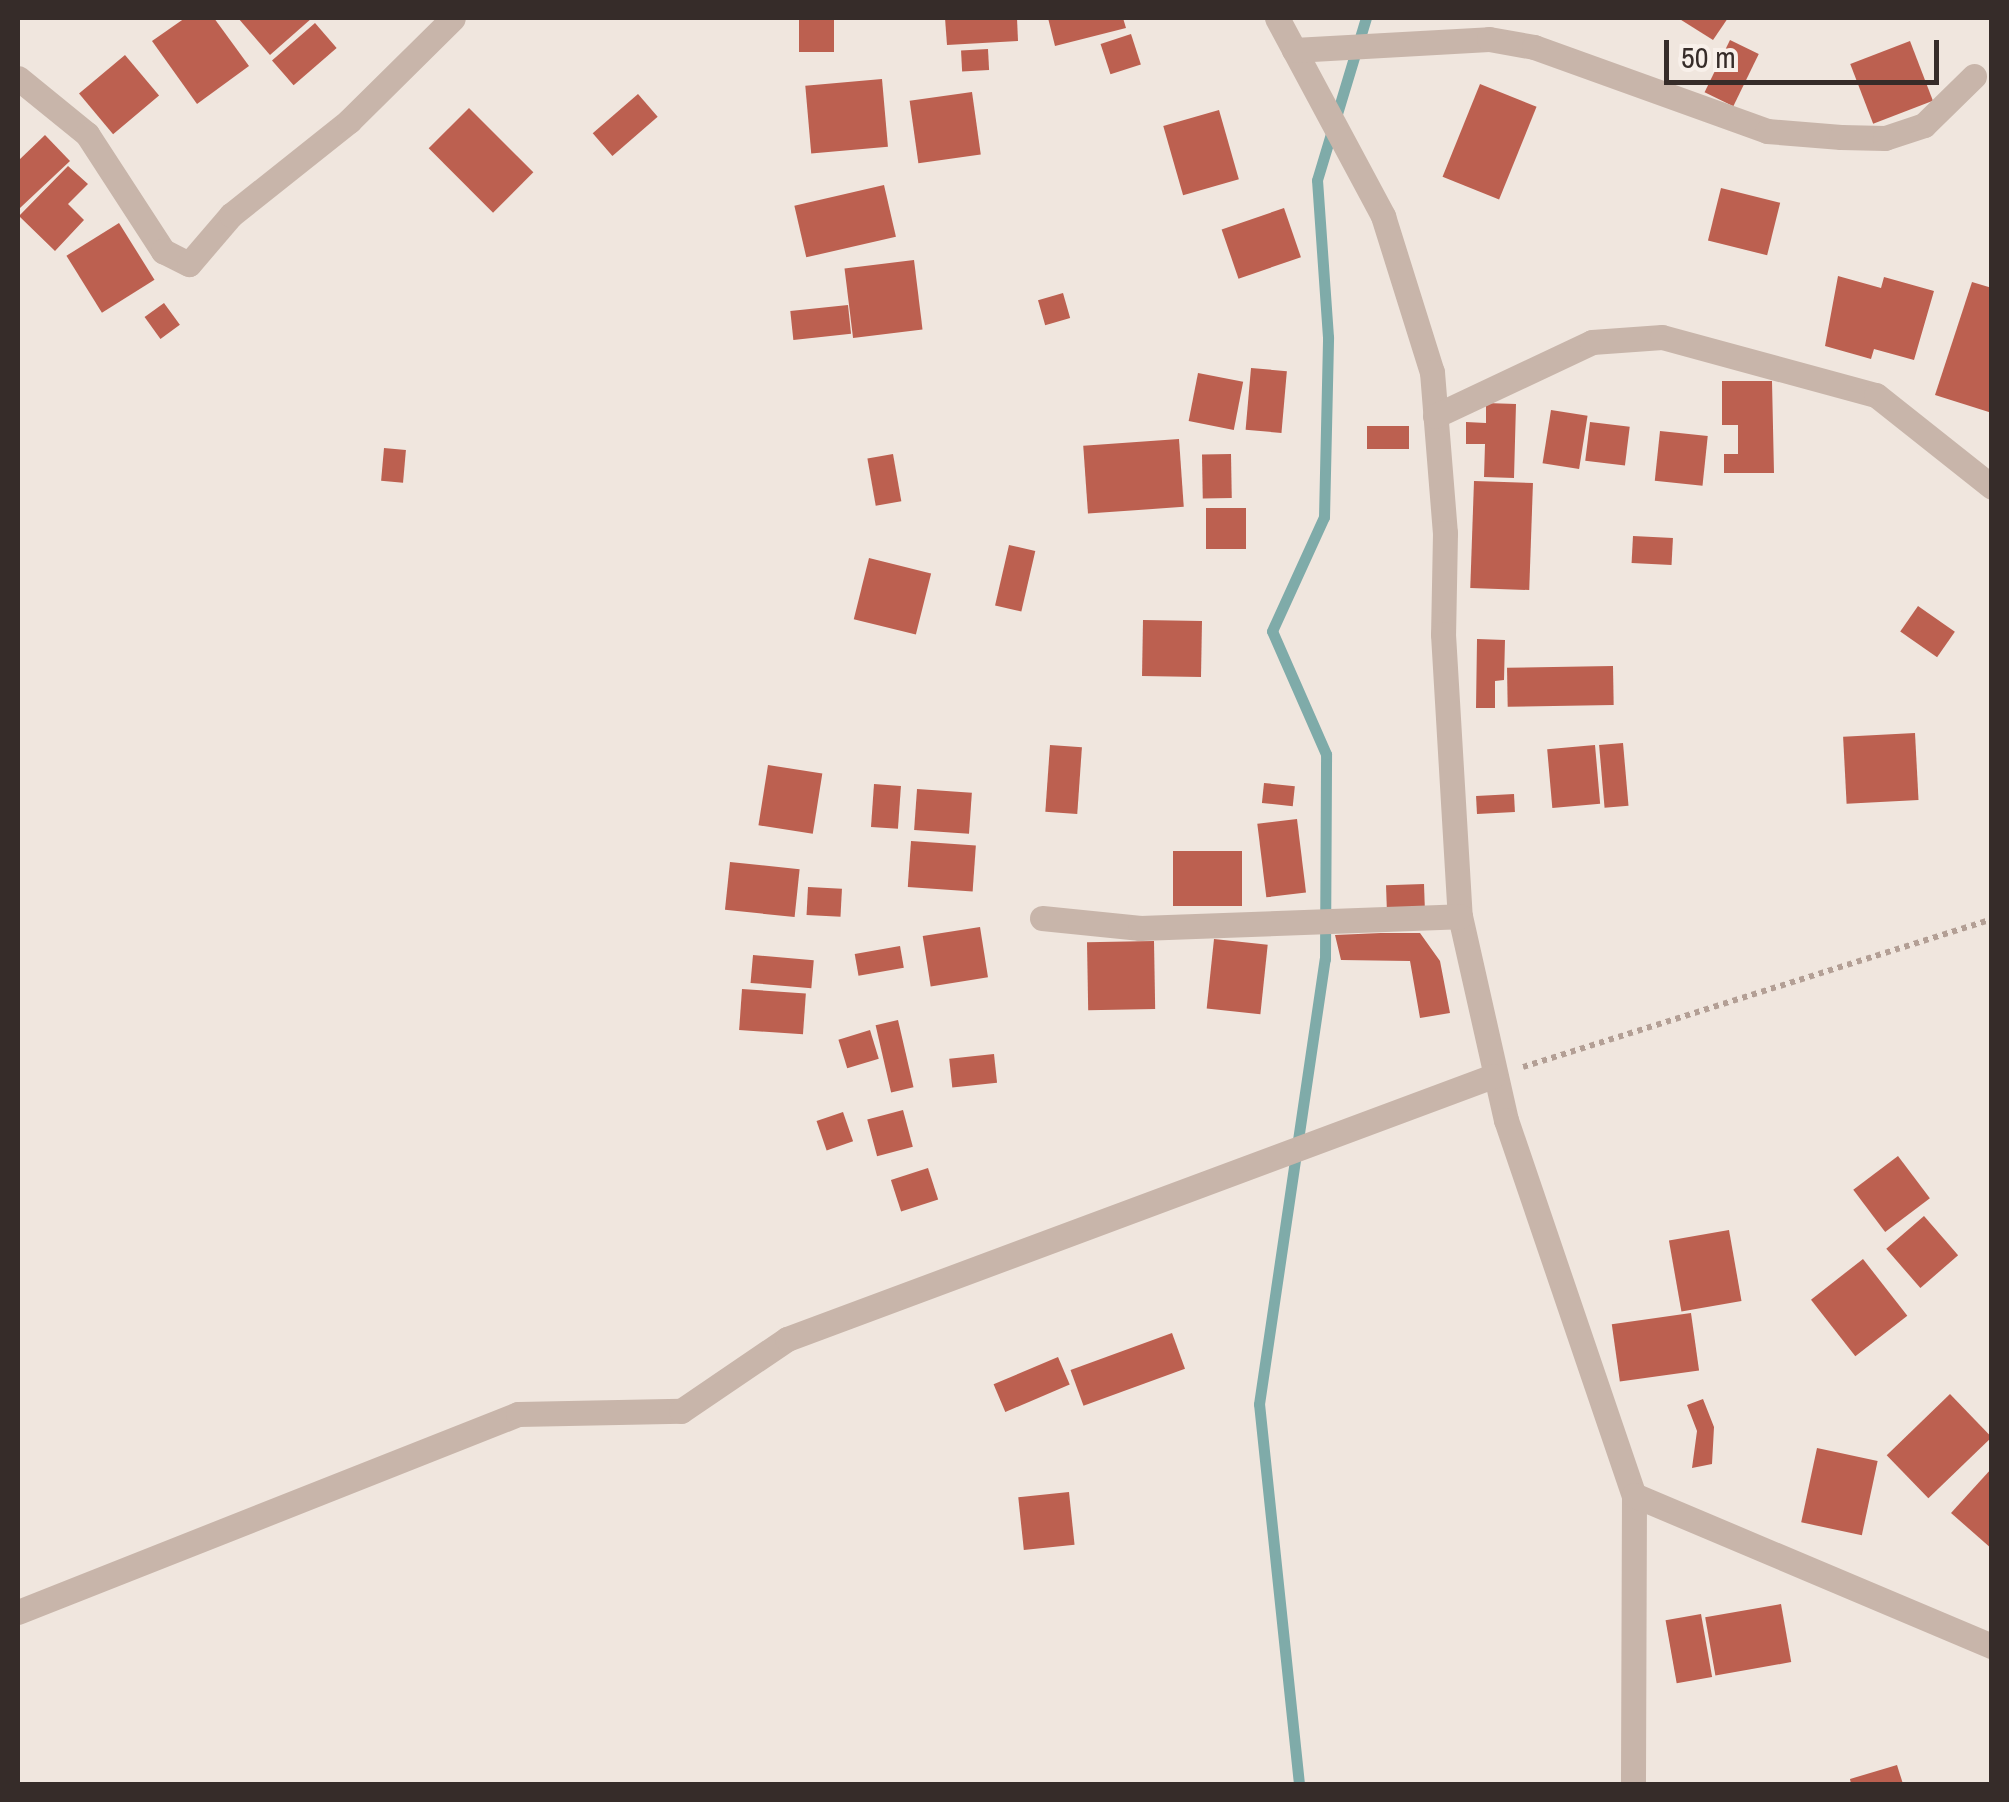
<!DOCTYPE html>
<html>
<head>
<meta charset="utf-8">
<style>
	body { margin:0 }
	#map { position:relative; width:2009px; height:1802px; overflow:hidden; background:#f0e6de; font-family:"Archivo Narrow",sans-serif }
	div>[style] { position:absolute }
	.stream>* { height:11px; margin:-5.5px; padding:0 5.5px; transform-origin:5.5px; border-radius:5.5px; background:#7faba9 }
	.building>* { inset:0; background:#bc6050; transform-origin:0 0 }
	.path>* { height:6px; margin-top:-3px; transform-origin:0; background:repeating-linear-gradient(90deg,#b39f95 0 5px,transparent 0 10px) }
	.street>* { height:25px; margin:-12.5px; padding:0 12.5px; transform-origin:12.5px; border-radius:12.5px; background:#c8b5aa }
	span { translate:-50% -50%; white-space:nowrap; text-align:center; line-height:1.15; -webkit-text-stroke:8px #f8f0ea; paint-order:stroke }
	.frame { position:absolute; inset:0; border:20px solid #362c29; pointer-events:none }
	.scale { position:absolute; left:1664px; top:40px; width:275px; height:45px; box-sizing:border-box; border:5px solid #362c29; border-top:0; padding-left:12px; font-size:30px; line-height:35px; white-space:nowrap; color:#362c29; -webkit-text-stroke:8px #f8f0ea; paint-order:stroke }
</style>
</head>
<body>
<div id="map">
	<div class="stream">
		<i style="left:1299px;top:1784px;width:382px;rotate:-96deg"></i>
		<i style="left:1259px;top:1404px;width:450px;rotate:-81.6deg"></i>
		<i style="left:1325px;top:959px;width:205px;rotate:-89.7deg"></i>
		<i style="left:1326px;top:754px;width:134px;rotate:-113.7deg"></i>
		<i style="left:1272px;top:631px;width:125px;rotate:-65.5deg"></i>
		<i style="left:1324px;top:517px;width:180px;rotate:-88.7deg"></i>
		<i style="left:1328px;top:337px;width:157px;rotate:-94deg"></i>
		<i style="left:1317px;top:180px;width:169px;rotate:-73.2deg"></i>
	</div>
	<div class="building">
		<i style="clip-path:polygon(185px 18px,214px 18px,249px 66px,197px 104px,152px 41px)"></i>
		<i style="clip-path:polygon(238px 18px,312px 18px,270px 55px)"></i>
		<i style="left:799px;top:18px;width:35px;height:34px"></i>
		<i style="clip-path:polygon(945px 18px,1017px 18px,1018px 41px,947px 45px)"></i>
		<i style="clip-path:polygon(1048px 18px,1123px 18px,1126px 28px,1055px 46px)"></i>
		<i style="clip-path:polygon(1678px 18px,1728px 18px,1713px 40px)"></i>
		<i style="left:315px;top:23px;width:33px;height:57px;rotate:49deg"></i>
		<i style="left:1131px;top:34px;width:32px;height:32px;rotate:72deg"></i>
		<i style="left:1730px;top:40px;width:32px;height:58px;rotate:26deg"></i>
		<i style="left:1910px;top:41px;width:64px;height:64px;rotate:69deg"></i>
		<i style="left:988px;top:49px;width:21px;height:27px;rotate:87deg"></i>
		<i style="left:125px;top:55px;width:53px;height:60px;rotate:50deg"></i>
		<i style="left:882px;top:79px;width:68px;height:77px;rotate:85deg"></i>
		<i style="left:1480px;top:84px;width:61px;height:100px;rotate:22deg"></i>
		<i style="left:972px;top:92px;width:63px;height:63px;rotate:82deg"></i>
		<i style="left:638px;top:94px;width:30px;height:60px;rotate:49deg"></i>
		<i style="left:469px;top:108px;width:91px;height:57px;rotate:45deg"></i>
		<i style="left:1219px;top:110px;width:72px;height:58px;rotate:74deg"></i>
		<i style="clip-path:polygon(45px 135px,70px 161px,20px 208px,18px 161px)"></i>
		<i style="clip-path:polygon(68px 166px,88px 184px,68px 204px,84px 220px,55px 251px,19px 216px)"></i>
		<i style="left:884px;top:185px;width:53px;height:92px;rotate:77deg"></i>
		<i style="left:1721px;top:188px;width:61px;height:54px;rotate:14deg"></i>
		<i style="left:1284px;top:208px;width:52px;height:66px;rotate:71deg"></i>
		<i style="left:119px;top:223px;width:67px;height:62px;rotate:58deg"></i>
		<i style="left:914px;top:260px;width:70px;height:70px;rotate:83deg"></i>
		<i style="clip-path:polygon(1838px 276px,1881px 288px,1884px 277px,1934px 291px,1914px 360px,1874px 349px,1871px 359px,1825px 346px)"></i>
		<i style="clip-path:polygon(1972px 282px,1992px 288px,1992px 413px,1935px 395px)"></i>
		<i style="left:1063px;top:293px;width:26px;height:26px;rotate:74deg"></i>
		<i style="left:164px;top:303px;width:27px;height:24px;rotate:54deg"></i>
		<i style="left:848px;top:305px;width:29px;height:58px;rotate:84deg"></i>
		<i style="left:1251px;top:368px;width:36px;height:62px;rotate:5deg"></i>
		<i style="left:1198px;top:373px;width:46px;height:49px;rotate:11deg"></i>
		<i style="clip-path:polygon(1722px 381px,1772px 381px,1774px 473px,1724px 473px,1724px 454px,1738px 454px,1738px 425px,1722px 425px)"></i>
		<i style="clip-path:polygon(1486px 403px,1516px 404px,1514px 478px,1484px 477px,1485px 444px,1466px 444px,1466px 422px,1486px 423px)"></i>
		<i style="left:1551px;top:410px;width:37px;height:54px;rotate:9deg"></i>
		<i style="left:1590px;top:422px;width:40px;height:39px;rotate:7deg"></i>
		<i style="left:1367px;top:426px;width:42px;height:23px"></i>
		<i style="left:1660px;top:431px;width:48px;height:50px;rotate:6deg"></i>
		<i style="left:1179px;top:439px;width:68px;height:96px;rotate:86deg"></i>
		<i style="left:384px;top:448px;width:22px;height:33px;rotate:5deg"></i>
		<i style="left:893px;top:454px;width:48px;height:26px;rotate:80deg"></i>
		<i style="left:1231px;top:454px;width:44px;height:29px;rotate:89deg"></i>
		<i style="left:1474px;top:481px;width:59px;height:107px;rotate:2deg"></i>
		<i style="left:1206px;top:508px;width:40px;height:41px"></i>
		<i style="left:1633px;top:536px;width:40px;height:27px;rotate:3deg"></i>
		<i style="left:1009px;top:545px;width:27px;height:62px;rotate:13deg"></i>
		<i style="left:869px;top:558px;width:64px;height:63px;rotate:14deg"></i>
		<i style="left:1918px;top:606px;width:45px;height:31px;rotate:35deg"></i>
		<i style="left:1143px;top:620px;width:59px;height:56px;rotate:1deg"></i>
		<i style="clip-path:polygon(1477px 639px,1505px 640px,1504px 680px,1495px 681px,1495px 708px,1476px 708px)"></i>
		<i style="left:1613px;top:666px;width:39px;height:106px;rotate:89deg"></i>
		<i style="left:1915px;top:733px;width:67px;height:72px;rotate:87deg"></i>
		<i style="left:1623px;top:743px;width:63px;height:24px;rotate:85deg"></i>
		<i style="left:1050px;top:745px;width:32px;height:67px;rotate:4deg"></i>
		<i style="left:1595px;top:745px;width:59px;height:48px;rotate:85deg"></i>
		<i style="left:768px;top:765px;width:55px;height:61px;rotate:9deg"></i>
		<i style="left:1264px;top:783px;width:31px;height:20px;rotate:6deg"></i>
		<i style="left:874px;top:784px;width:27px;height:43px;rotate:4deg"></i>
		<i style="left:917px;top:789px;width:55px;height:41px;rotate:4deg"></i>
		<i style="left:1514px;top:794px;width:18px;height:38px;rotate:87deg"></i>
		<i style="left:1297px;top:819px;width:74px;height:40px;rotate:83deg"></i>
		<i style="left:911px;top:841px;width:65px;height:46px;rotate:4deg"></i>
		<i style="left:1173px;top:851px;width:69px;height:55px"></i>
		<i style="left:730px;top:862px;width:70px;height:48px;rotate:6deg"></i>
		<i style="left:1424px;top:884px;width:23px;height:38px;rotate:88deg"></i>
		<i style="left:808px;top:887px;width:34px;height:28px;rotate:3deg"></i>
		<i style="left:980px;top:927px;width:51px;height:58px;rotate:81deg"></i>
		<i style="clip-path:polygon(1381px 933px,1420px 933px,1440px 961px,1450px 1013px,1420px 1018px,1410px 961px,1341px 960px,1335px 935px)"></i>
		<i style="left:1214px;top:939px;width:54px;height:70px;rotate:6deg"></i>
		<i style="left:1154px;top:941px;width:68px;height:67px;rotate:89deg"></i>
		<i style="left:900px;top:946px;width:22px;height:46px;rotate:80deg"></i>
		<i style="left:753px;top:955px;width:61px;height:28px;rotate:5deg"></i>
		<i style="left:742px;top:989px;width:64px;height:41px;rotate:4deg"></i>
		<i style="left:898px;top:1020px;width:69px;height:23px;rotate:77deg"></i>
		<i style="left:870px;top:1030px;width:30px;height:33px;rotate:73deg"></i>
		<i style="left:994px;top:1054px;width:29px;height:45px;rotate:84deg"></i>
		<i style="left:903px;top:1110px;width:38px;height:37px;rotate:75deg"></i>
		<i style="left:843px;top:1112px;width:31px;height:28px;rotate:71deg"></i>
		<i style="left:1898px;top:1156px;width:53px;height:56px;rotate:53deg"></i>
		<i style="left:928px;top:1168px;width:33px;height:39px;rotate:72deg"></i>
		<i style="left:1924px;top:1216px;width:52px;height:50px;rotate:49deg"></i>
		<i style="left:1729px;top:1230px;width:72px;height:61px;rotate:80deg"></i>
		<i style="left:1863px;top:1259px;width:72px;height:66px;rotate:52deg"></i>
		<i style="left:1691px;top:1313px;width:58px;height:80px;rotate:82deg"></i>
		<i style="left:1172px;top:1333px;width:38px;height:108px;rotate:70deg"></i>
		<i style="left:1058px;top:1357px;width:30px;height:70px;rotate:67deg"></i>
		<i style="left:1950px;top:1394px;width:60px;height:88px;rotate:46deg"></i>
		<i style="clip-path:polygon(1703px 1399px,1714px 1427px,1712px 1464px,1692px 1468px,1697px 1431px,1687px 1405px)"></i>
		<i style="left:1817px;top:1448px;width:62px;height:76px;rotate:12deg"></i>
		<i style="clip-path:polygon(1992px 1468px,1992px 1549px,1951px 1513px)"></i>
		<i style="left:1069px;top:1492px;width:53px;height:51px;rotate:84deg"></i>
		<i style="left:1781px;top:1604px;width:59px;height:77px;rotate:80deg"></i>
		<i style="left:1701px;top:1614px;width:64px;height:36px;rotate:80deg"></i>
		<i style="clip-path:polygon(1897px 1765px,1903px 1784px,1851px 1784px,1850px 1779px)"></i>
	</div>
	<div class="path">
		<i style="left:1523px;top:1067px;width:492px;rotate:-17.5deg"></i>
	</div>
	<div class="street">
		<i style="left:1277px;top:18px;width:225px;rotate:61.8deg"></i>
		<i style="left:1383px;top:216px;width:164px;rotate:72.6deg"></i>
		<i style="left:1432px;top:372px;width:162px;rotate:85.4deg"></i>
		<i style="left:1445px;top:533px;width:101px;rotate:91.1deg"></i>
		<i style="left:1443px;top:634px;width:283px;rotate:86.6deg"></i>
		<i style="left:1460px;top:916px;width:209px;rotate:77.3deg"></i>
		<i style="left:1506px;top:1120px;width:396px;rotate:71.2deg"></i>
		<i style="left:1634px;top:1495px;width:289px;rotate:90.2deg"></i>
		<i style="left:1294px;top:50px;width:195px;rotate:-3.2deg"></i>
		<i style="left:1489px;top:39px;width:46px;rotate:10.1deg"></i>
		<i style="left:1534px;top:47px;width:248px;rotate:19.8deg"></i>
		<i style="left:1767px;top:131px;width:74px;rotate:4.6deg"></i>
		<i style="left:1841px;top:137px;width:44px;rotate:1.3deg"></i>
		<i style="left:1885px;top:138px;width:41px;rotate:-18.4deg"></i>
		<i style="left:1924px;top:125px;width:70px;rotate:-44.4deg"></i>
		<i style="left:18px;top:78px;width:89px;rotate:39.1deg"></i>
		<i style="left:87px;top:134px;width:140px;rotate:57deg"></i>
		<i style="left:163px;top:251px;width:29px;rotate:27deg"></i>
		<i style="left:189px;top:264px;width:65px;rotate:-49.4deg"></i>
		<i style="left:231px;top:215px;width:151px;rotate:-38.5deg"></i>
		<i style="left:349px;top:121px;width:146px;rotate:-44.7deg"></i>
		<i style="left:1435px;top:416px;width:174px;rotate:-25.2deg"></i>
		<i style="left:1592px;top:342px;width:70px;rotate:-4.1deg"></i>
		<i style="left:1662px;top:337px;width:222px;rotate:15.2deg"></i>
		<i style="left:1876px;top:395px;width:148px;rotate:38.4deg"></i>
		<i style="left:1042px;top:918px;width:99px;rotate:5.8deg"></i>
		<i style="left:1140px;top:928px;width:320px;rotate:-2.1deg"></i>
		<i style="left:1634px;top:1495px;width:389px;rotate:22.9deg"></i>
		<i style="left:18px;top:1612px;width:538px;rotate:-21.6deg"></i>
		<i style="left:518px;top:1414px;width:163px;rotate:-1.1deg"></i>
		<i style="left:681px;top:1411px;width:128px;rotate:-34.2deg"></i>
		<i style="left:787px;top:1339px;width:753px;rotate:-20.43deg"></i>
	</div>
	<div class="frame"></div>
	<div class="scale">50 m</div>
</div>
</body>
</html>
